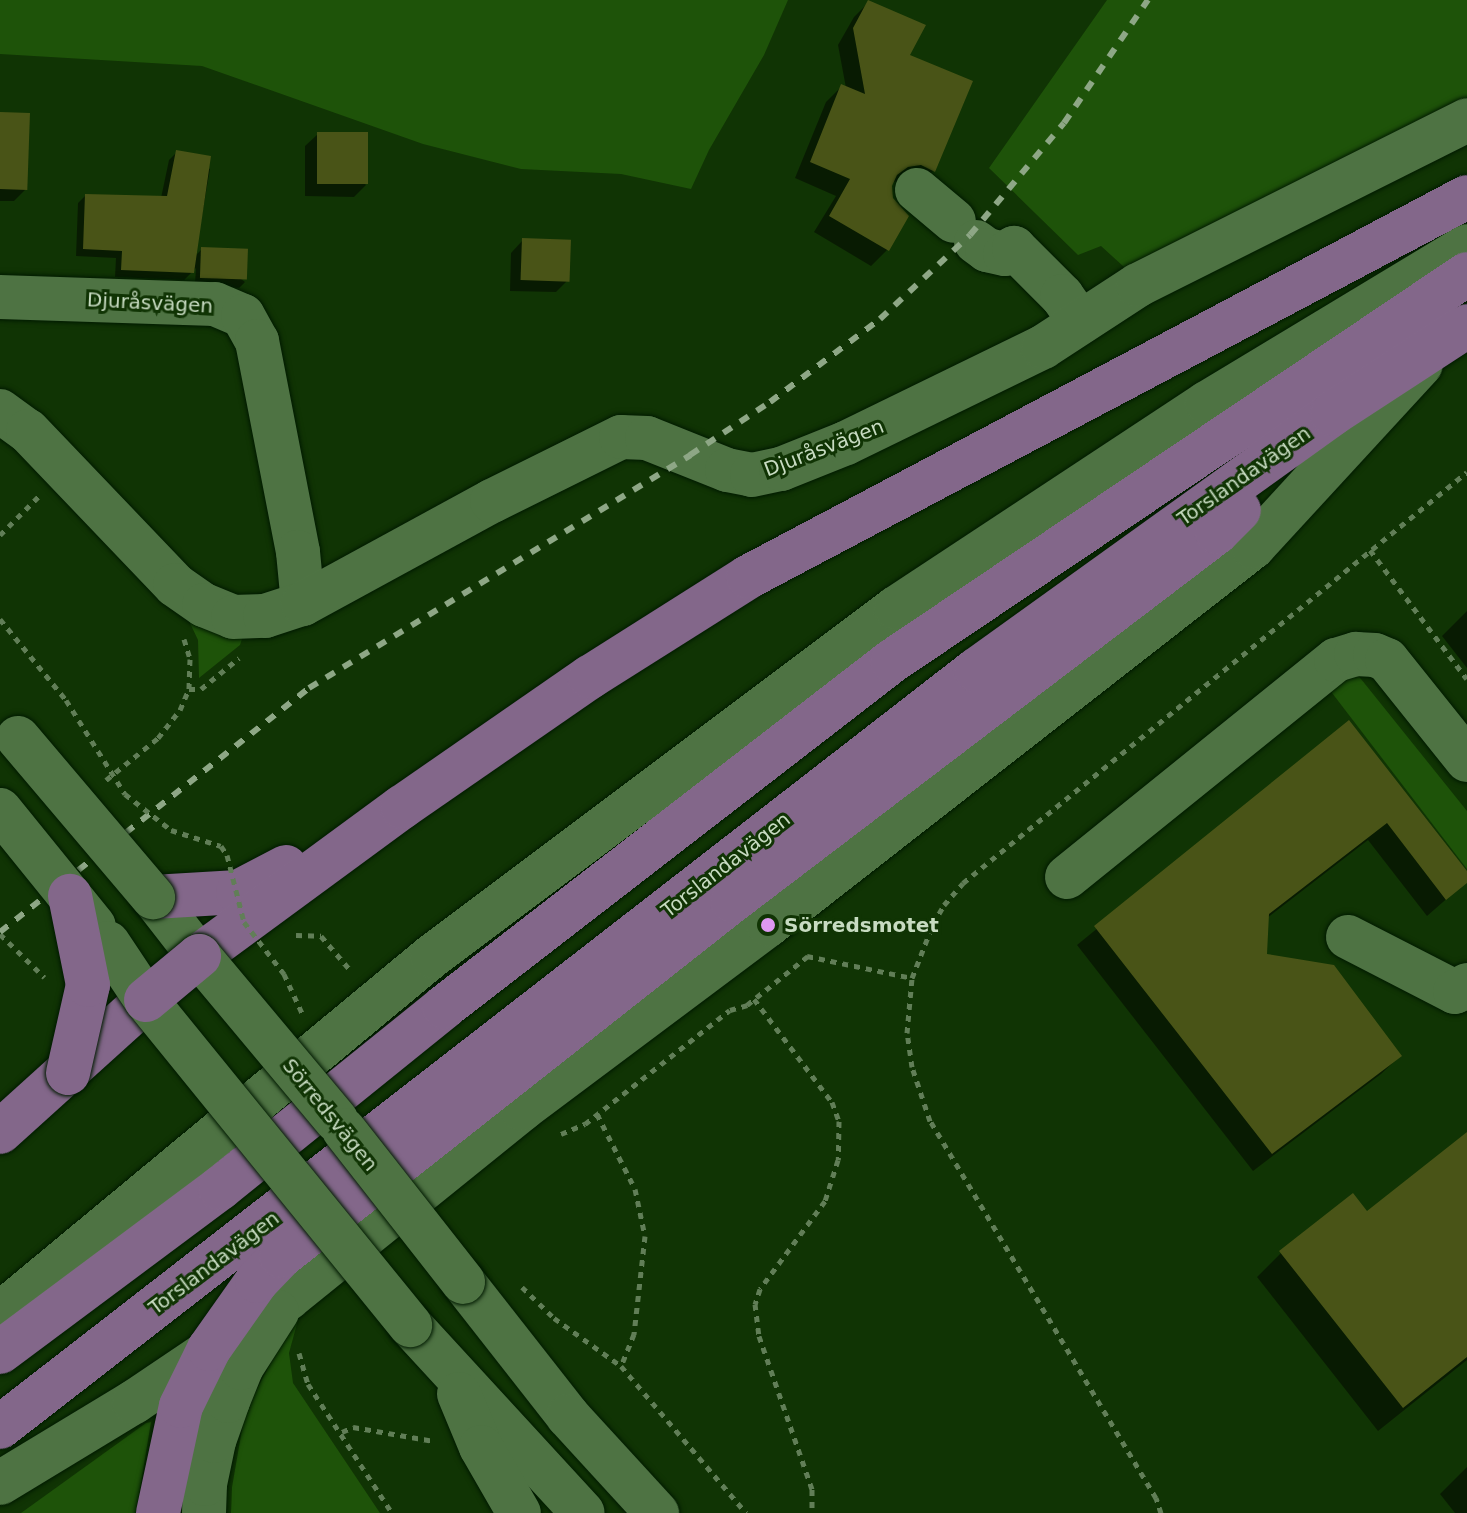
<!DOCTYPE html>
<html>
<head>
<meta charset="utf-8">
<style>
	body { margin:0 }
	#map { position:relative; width:1467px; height:1513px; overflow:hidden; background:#103404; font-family:"DejaVu Sans",sans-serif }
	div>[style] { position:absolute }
	.green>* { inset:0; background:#1e5309 }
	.shadow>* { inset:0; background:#0007 }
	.building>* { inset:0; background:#495417; transform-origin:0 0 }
	.path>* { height:5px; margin-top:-2.5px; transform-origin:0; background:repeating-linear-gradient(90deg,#617e57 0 6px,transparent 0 12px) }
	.roads { filter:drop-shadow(0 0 2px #011a00) drop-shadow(0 0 2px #011a00) }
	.minor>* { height:44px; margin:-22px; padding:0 22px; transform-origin:22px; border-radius:22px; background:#4e7343 }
	.major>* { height:44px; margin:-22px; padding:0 22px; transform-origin:22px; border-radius:22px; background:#83678a }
	.rail>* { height:6px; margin-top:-3px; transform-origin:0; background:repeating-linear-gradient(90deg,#8ea786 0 10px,transparent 0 20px) }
	.path-bridge>* { height:5px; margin-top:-2.5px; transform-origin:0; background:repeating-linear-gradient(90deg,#617e57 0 6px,transparent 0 12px) }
	.bridges { filter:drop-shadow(0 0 2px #011a00) drop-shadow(0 0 2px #011a00) }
	.minor-bridge>* { height:44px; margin:-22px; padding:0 22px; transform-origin:22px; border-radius:22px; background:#4e7343 }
	.major-bridge>* { height:44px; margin:-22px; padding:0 22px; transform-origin:22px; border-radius:22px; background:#83678a }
	.dots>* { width:22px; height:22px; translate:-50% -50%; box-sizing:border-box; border:4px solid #103404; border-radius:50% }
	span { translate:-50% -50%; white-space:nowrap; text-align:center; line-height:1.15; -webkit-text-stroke:6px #103404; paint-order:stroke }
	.street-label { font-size:20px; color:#c7dbc1 }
	.poi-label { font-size:20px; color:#c7dbc1; font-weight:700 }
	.left { translate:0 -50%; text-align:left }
</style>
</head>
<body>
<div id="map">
	<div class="green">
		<i style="clip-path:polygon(0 0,788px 0,764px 55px,709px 150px,691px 189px,621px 174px,521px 169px,423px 144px,202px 66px,0 54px)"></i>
		<i style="clip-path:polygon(1107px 0,1467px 0,1467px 137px,1157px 297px,1101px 246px,1078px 255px,989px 168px)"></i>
		<i style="clip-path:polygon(189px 621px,243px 636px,240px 645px,199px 678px,198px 640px)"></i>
		<i style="clip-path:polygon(1357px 674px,1467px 811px,1467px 869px,1329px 689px)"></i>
		<i style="clip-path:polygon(298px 1320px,289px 1353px,293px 1383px,380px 1513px,231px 1513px,232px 1487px,245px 1412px,290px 1326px)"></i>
		<i style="clip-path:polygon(151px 1422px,136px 1513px,21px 1513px,146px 1423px)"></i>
	</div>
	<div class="shadow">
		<i style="clip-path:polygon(870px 1px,907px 56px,971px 82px,933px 171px,917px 187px,904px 180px,892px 182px,891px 199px,907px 216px,887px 250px,871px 266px,814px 232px,836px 196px,795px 178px,826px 102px,842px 86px,846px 88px,838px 45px,854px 17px)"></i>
		<i style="clip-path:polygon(0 114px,26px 189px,14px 201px,0 201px)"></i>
		<i style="clip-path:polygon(318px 134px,366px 185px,354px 197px,305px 196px,305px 146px)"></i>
		<i style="clip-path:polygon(177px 152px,210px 169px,195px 256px,202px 249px,245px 282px,239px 288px,195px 283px,196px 268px,184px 280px,115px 277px,116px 258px,76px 256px,78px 203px,85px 196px,161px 198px,169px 160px)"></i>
		<i style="clip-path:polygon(523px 240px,568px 280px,556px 292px,510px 291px,511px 253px)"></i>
		<i style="clip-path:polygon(1467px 611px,1467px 668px,1442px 636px)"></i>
		<i style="clip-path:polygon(1349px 723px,1467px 875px,1467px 881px,1427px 916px,1368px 840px,1267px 918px,1265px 956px,1400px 1056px,1381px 1074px,1253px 1171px,1077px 945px)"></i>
		<i style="clip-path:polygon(1467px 1135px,1467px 1360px,1378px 1431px,1257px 1277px,1281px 1253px,1367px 1214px)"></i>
		<i style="clip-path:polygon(1467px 1467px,1467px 1513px,1455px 1513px,1440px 1494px)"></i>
	</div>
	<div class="building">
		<i style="clip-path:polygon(868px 0,926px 25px,910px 55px,973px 81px,935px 172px,921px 165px,908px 167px,897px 175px,892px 186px,893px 198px,909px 216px,889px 251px,829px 216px,850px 179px,810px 162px,841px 84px,865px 94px,853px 28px)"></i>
		<i style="left:0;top:112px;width:30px;height:77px;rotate:2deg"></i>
		<i style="left:317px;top:132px;width:51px;height:52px"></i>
		<i style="clip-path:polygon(176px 150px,211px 156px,194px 273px,121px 270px,122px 251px,83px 249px,85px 194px,167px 196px)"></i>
		<i style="left:522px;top:238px;width:49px;height:42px;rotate:2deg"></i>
		<i style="left:201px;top:247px;width:47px;height:31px;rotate:2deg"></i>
		<i style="clip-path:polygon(1349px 720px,1467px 871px,1467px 883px,1446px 900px,1387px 823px,1269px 914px,1267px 954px,1334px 965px,1402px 1056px,1272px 1154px,1094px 926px)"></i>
		<i style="clip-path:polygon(1467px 1132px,1467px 1357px,1403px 1408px,1279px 1251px,1353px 1193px,1367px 1211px)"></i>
	</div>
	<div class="path">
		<i style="left:0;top:535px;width:55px;rotate:-45deg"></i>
		<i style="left:1370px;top:550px;width:161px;rotate:53.1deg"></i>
		<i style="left:0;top:619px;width:104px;rotate:50.8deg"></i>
		<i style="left:184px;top:639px;width:21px;rotate:73deg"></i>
		<i style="left:190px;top:659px;width:30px;rotate:92deg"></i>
		<i style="left:106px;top:780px;width:67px;rotate:-38.9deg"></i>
		<i style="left:158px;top:738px;width:36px;rotate:-52deg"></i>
		<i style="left:180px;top:710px;width:23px;rotate:-67deg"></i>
		<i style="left:189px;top:689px;width:12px"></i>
		<i style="left:201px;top:689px;width:49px;rotate:-39.2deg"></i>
		<i style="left:0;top:934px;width:62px;rotate:44.3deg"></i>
		<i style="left:296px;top:935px;width:25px;rotate:2deg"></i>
		<i style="left:321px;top:936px;width:46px;rotate:49.4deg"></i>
		<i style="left:807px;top:956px;width:107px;rotate:11.8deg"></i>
		<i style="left:754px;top:999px;width:129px;rotate:52.9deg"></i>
		<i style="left:832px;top:1102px;width:20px;rotate:70deg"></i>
		<i style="left:839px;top:1121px;width:39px;rotate:91deg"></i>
		<i style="left:838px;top:1160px;width:43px;rotate:107.6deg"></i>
		<i style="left:825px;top:1201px;width:109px;rotate:126.5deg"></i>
		<i style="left:760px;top:1289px;width:16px;rotate:108deg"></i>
		<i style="left:755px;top:1304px;width:32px;rotate:83deg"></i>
		<i style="left:759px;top:1336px;width:162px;rotate:70.9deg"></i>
		<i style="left:812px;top:1489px;width:24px;rotate:90deg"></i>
		<i style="left:597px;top:1114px;width:84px;rotate:63.1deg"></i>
		<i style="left:635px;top:1189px;width:48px;rotate:78deg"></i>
		<i style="left:645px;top:1236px;width:99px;rotate:96.4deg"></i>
		<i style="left:634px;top:1334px;width:35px;rotate:112deg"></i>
		<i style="left:561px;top:1134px;width:26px;rotate:-23deg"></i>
		<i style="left:585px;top:1124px;width:184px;rotate:-38.2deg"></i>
		<i style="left:730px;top:1010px;width:18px;rotate:-16deg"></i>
		<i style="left:747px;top:1005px;width:78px;rotate:-38.8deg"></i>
		<i style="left:522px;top:1287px;width:45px;rotate:44.1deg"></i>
		<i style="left:554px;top:1318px;width:82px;rotate:35.6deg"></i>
		<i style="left:621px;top:1366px;width:193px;rotate:49.6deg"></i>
		<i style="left:299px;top:1353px;width:32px;rotate:74deg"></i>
		<i style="left:308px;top:1384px;width:154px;rotate:56.9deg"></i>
		<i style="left:342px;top:1432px;width:12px;rotate:-24deg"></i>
		<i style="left:353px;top:1427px;width:82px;rotate:9.8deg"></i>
		<i style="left:1161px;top:1513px;width:16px;rotate:-108deg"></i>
		<i style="left:1156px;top:1498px;width:440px;rotate:-120.9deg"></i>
		<i style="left:930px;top:1121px;width:57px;rotate:-108.4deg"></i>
		<i style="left:912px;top:1067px;width:34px;rotate:-98deg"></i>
		<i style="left:907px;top:1033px;width:55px;rotate:-84.8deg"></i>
		<i style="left:912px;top:978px;width:58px;rotate:-68.7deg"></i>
		<i style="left:933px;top:924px;width:22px;rotate:-60deg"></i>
		<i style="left:944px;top:905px;width:29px;rotate:-49deg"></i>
		<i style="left:963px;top:883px;width:650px;rotate:-39.2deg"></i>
	</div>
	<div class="roads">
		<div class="minor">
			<i style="left:917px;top:190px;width:48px;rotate:40deg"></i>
			<i style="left:976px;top:242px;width:14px;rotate:36deg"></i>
			<i style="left:987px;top:250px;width:18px;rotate:13deg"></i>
			<i style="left:1005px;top:254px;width:11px;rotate:-34deg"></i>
			<i style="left:1014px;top:248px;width:68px;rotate:45deg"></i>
			<i style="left:1062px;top:296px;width:32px;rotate:55deg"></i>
			<i style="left:0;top:297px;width:215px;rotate:1.9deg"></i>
			<i style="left:215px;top:304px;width:30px;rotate:23deg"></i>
			<i style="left:243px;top:316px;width:29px;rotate:61deg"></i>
			<i style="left:257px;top:341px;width:215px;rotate:79deg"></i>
			<i style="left:298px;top:552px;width:52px;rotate:84.5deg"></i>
			<i style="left:0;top:411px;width:34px;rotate:36deg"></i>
			<i style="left:28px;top:431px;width:213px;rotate:46.3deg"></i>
			<i style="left:175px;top:585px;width:35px;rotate:35deg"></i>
			<i style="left:204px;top:605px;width:31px;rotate:22deg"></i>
			<i style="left:233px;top:617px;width:32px;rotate:-2deg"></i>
			<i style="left:265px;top:616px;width:40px;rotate:-18deg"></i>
			<i style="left:303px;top:604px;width:215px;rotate:-28.6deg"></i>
			<i style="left:492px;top:501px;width:144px;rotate:-26.4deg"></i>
			<i style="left:621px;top:437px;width:26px;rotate:2deg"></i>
			<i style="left:647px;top:438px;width:86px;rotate:21.8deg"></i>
			<i style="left:727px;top:470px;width:25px;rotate:11deg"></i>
			<i style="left:752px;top:475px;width:30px;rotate:-12deg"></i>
			<i style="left:781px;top:469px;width:70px;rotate:-21.8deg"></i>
			<i style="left:846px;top:443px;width:219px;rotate:-26deg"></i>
			<i style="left:1043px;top:347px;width:113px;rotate:-33.1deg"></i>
			<i style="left:1138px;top:285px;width:368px;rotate:-26.6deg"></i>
			<i style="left:1067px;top:877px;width:346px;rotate:-38.9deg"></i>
			<i style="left:1336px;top:660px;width:21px;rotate:-17deg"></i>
			<i style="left:1356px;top:654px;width:19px;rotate:3deg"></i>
			<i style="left:1375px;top:655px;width:13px;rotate:23deg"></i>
			<i style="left:1387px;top:660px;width:128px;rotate:51.3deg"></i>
			<i style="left:153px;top:897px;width:75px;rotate:52.1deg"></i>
			<i style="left:1348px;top:937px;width:120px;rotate:27.2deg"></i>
			<i style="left:1455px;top:992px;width:14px;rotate:-30deg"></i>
			<i style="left:463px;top:1282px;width:170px;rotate:51.9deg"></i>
			<i style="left:568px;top:1416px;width:132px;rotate:47.5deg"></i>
			<i style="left:0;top:1314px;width:561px;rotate:-39.65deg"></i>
			<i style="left:432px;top:956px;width:580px;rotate:-36.87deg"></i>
			<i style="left:896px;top:608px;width:372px;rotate:-33.4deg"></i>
			<i style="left:1207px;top:403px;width:304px;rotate:-31.1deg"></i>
			<i style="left:410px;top:1325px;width:255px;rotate:47.4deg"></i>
			<i style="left:459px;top:1394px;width:57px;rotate:67.5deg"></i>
			<i style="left:481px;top:1447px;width:76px;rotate:60.1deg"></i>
			<i style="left:0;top:1483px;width:157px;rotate:-31.2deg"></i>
			<i style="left:134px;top:1402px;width:186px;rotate:-34deg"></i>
			<i style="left:288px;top:1298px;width:301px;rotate:-38.9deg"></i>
			<i style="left:522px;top:1109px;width:307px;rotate:-36.8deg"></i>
			<i style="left:768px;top:925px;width:615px;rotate:-37.93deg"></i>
			<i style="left:1253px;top:547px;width:248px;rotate:-47.4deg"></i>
			<i style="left:204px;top:1513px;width:29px;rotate:-88deg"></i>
			<i style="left:205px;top:1484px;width:44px;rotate:-78.2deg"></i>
			<i style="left:214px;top:1441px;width:42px;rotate:-70.7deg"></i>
			<i style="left:228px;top:1401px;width:35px;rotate:-68deg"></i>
			<i style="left:241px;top:1368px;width:67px;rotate:-57.3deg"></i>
		</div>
		<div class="major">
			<i style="left:153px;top:897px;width:85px;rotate:-3.4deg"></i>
			<i style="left:238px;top:892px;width:54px;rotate:-27.5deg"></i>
			<i style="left:199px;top:956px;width:252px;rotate:-36.3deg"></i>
			<i style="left:402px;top:807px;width:229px;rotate:-34.7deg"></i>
			<i style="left:590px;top:677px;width:187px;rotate:-32.3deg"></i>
			<i style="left:748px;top:577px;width:813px;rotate:-27.86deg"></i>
			<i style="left:0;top:1132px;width:197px;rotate:-42.1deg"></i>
			<i style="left:0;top:1352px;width:274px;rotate:-36.7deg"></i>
			<i style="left:220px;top:1188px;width:288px;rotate:-38.9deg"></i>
			<i style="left:444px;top:1007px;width:566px;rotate:-37.68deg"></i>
			<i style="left:892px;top:661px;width:693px;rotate:-33.94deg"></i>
			<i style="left:0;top:1427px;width:1235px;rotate:-37.8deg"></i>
			<i style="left:976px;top:670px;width:438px;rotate:-35.7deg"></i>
			<i style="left:1332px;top:414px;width:161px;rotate:-33.1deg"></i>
			<i style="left:158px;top:1513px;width:109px;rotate:-77.9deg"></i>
			<i style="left:181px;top:1406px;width:64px;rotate:-63.8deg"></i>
			<i style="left:209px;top:1349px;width:83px;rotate:-54.8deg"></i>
			<i style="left:257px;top:1281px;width:35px;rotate:-46deg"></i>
			<i style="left:281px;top:1256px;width:574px;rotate:-38.21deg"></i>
			<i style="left:732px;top:901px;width:609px;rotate:-37.26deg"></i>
			<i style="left:1217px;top:532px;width:31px;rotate:-45deg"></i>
		</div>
	</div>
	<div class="rail">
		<i style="left:0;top:932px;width:394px;rotate:-38.3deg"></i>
		<i style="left:309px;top:688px;width:447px;rotate:-31.4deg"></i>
		<i style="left:690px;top:455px;width:96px;rotate:-33.5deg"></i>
		<i style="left:770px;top:402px;width:138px;rotate:-37deg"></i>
		<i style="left:880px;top:319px;width:123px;rotate:-43deg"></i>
		<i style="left:970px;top:235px;width:146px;rotate:-50deg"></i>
		<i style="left:1064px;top:123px;width:149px;rotate:-55.7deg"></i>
	</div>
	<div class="path-bridge">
		<i style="left:66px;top:700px;width:111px;rotate:57.9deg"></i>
		<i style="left:125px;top:794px;width:58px;rotate:38deg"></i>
		<i style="left:171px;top:830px;width:52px;rotate:17.7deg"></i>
		<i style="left:221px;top:846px;width:11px;rotate:56deg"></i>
		<i style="left:227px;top:855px;width:69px;rotate:75.8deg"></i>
		<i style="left:244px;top:922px;width:66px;rotate:52.4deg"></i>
		<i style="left:284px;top:974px;width:43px;rotate:65.2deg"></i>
	</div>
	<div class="bridges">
		<div class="minor-bridge">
			<i style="left:18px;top:738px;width:209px;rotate:49.7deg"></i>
			<i style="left:0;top:810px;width:149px;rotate:51deg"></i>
			<i style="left:108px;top:943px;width:69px;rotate:56.3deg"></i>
			<i style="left:146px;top:1000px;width:419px;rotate:50.9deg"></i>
			<i style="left:199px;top:956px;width:214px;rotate:50.1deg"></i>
			<i style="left:344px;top:1130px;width:193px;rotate:51.9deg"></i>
		</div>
		<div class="major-bridge">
			<i style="left:146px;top:1000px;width:69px;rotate:-39.7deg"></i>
			<i style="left:68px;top:1073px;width:90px;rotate:-77.2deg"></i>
			<i style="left:88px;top:985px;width:91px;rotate:-101.4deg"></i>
		</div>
	</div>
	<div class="dots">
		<i style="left:768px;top:925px;background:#df98f2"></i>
	</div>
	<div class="street-label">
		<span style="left:150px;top:303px;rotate:3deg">Djuråsvägen</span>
		<span style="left:824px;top:448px;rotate:-21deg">Djuråsvägen</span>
		<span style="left:1244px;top:476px;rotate:-35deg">Torslandavägen</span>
		<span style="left:726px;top:865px;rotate:-38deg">Torslandavägen</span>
		<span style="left:330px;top:1115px;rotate:51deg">Sörredsvägen</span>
		<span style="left:214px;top:1263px;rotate:-37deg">Torslandavägen</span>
	</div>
	<div class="poi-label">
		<span class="left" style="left:784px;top:925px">Sörredsmotet</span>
	</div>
</div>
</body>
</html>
